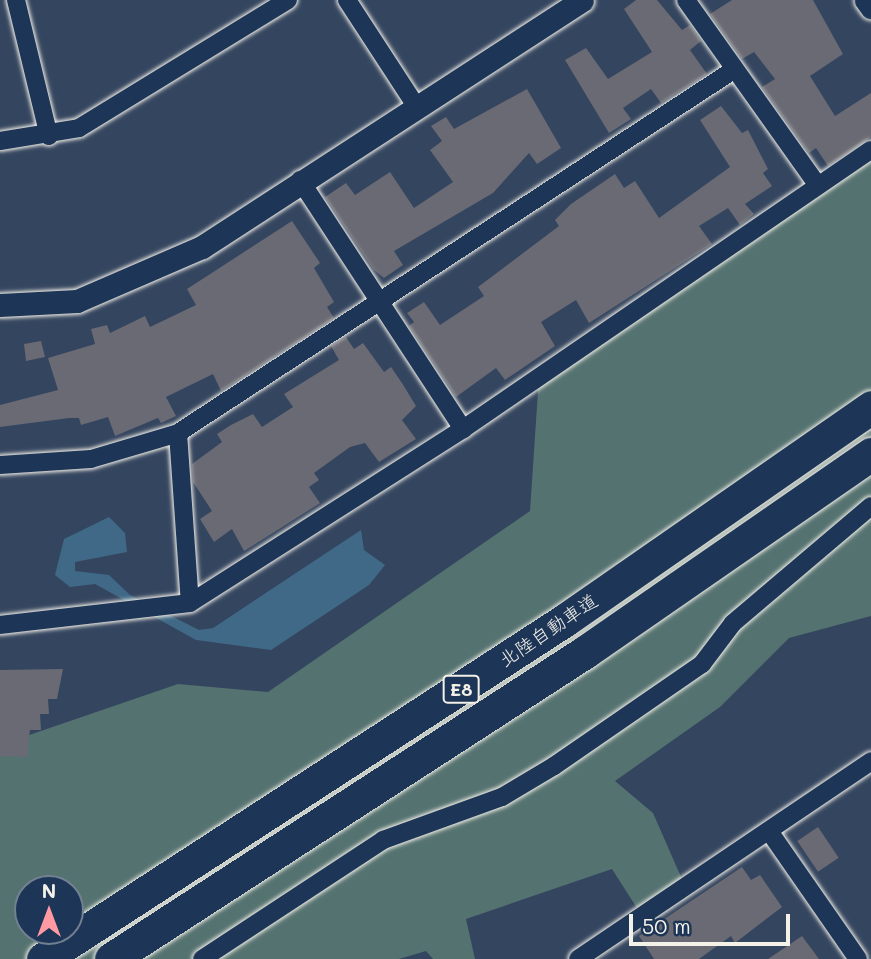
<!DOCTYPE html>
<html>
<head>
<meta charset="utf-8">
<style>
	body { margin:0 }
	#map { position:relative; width:871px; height:959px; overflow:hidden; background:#34455f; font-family:Mali,"Klee One",sans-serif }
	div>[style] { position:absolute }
	.green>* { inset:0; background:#547270 }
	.water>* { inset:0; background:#3f6986 }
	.building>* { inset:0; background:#696a73; transform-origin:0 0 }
	.roads { filter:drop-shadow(0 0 2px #f4f1e8) drop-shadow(0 0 2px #f4f1e8) }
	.minor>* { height:18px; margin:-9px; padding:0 9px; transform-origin:9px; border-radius:9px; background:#1d3557 }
	.tertiary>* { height:23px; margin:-11.5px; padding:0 11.5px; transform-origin:11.5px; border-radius:11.5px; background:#1d3557 }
	.motorway>* { height:33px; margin:-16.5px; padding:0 16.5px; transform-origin:16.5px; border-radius:16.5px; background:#1d3557 }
	span { translate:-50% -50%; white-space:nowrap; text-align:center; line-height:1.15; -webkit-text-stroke:5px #1d3557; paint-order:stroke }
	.shield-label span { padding:2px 5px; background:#1d3557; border:2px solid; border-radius:5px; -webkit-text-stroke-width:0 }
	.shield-label { font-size:18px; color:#f4f1e8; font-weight:700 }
	.street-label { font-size:19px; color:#f4f1e8 }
	.north { position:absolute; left:14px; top:875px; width:70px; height:70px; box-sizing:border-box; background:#1d3557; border:2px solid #738091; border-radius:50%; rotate:0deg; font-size:19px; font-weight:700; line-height:28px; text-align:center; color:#f4f1e8 }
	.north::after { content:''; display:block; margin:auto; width:24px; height:32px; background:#ff9aa2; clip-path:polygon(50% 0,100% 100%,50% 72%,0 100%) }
	.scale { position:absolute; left:629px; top:914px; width:161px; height:32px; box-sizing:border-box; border:4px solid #f4f1e8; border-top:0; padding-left:9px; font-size:21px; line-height:24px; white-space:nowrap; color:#f4f1e8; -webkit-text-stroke:5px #1d3557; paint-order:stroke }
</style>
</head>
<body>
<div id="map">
	<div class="green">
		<i style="clip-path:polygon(evenodd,871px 150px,871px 616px,789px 638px,720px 707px,615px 781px,653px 813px,685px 886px,642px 916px,612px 869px,466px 919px,475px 959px,433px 959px,426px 951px,399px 959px,0 959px,0 745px,178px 684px,268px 692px,530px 511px,539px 376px,871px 150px,28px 889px,70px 889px,70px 931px,28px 931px,28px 889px)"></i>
	</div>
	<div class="water">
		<i style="clip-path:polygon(109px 517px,125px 533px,127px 552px,75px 562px,75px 571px,109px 575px,130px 595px,199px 630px,213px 628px,361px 530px,364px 550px,385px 565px,369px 585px,271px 650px,196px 640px,95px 584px,70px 587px,55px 575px,64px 539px)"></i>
	</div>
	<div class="building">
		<i style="clip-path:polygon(636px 0,657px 0,682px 30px,690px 25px,701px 41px,690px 50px,707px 74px,661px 103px,651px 89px,623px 108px,631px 119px,609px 133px,565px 60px,586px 48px,608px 79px,652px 52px,624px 9px)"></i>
		<i style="clip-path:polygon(732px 0,813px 0,843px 54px,810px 76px,835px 116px,871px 93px,871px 137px,828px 166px,816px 148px,809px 153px,762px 87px,775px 79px,754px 52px,742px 59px,710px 14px)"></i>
		<i style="clip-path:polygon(527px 89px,561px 148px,537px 164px,529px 153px,493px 193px,394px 251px,403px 265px,384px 278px,374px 270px,325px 197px,346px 183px,355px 195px,390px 172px,414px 208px,453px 182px,430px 150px,442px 141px,431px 126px,446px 117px,454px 129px)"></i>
		<i style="clip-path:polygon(721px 106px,742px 133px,748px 130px,768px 169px,763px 173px,772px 186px,745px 204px,754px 214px,740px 225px,728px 208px,699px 226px,712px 244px,589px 323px,576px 300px,541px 322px,555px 346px,505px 380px,496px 368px,456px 397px,409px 326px,414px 322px,407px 313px,424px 302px,440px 325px,484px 296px,478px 287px,559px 226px,555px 220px,571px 204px,615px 174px,624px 188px,635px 181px,659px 218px,730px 167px,700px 120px)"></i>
		<i style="clip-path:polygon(292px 221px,320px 263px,314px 268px,334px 302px,327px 307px,334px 318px,221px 391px,213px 374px,166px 397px,176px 416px,161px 423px,158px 418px,115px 436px,108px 417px,81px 425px,79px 418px,69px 418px,0 427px,0 405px,58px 390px,48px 358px,95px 344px,91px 329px,107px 325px,110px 333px,145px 316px,150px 327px,196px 305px,187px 289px)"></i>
		<i style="clip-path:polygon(346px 337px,354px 349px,363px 343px,384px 372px,391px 367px,402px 383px,416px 406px,402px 420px,416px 439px,379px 462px,365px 443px,350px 447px,314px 473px,319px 480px,309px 487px,320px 503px,244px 551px,232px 529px,214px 542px,200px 519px,212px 511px,193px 482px,192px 464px,222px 442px,217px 434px,231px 425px,253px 414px,262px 427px,293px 407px,284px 394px,339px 360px,331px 346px)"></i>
		<i style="clip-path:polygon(41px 341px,45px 357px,26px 361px,24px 344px)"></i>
		<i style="clip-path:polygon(63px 669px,57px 699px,48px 699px,49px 714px,40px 714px,41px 730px,30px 730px,27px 757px,0 756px,0 670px)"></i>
		<i style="left:818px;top:827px;width:37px;height:25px;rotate:56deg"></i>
		<i style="clip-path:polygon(742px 867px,751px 880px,760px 875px,782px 907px,735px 943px,731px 936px,699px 959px,654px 959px,639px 936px)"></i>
		<i style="clip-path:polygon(802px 936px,819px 959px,768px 959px)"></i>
	</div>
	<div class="roads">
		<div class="minor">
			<i style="left:16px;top:0;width:140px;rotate:76.4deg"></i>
			<i style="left:347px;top:0;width:126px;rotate:56.9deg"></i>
			<i style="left:686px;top:0;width:226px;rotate:54.6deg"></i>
			<i style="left:0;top:141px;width:80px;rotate:-9.3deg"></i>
			<i style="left:79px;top:128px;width:245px;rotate:-31.5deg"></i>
			<i style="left:300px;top:180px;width:298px;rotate:56.8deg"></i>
			<i style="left:178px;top:433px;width:170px;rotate:86deg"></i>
			<i style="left:190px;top:603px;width:324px;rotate:-32.5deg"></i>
			<i style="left:463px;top:429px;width:494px;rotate:-34.4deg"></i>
			<i style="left:0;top:465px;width:91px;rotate:-3.8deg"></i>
			<i style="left:91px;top:459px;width:91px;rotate:-16.6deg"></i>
			<i style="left:178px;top:433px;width:665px;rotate:-33.16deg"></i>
			<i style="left:0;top:625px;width:191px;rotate:-6.6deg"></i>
			<i style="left:769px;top:831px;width:156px;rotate:55.2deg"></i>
			<i style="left:202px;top:959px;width:217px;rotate:-33.3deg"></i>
			<i style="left:383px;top:840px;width:127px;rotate:-19.9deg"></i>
			<i style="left:502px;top:797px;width:61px;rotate:-30.8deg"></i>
			<i style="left:554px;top:766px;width:180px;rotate:-34.6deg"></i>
			<i style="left:702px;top:664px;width:51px;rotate:-52.9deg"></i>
			<i style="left:733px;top:623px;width:181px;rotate:-40.3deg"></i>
			<i style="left:578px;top:959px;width:354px;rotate:-34deg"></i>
		</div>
		<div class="tertiary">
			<i style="left:866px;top:0;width:9px;rotate:54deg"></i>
			<i style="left:0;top:305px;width:77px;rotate:-3deg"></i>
			<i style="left:77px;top:301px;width:136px;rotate:-23.4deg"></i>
			<i style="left:202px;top:247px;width:453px;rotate:-33deg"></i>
		</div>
		<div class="motorway">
			<i style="left:43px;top:959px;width:622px;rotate:-33deg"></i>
			<i style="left:565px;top:620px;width:373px;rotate:-34.8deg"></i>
			<i style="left:111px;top:959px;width:565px;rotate:-32.93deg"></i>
			<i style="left:585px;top:652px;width:348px;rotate:-34.7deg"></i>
		</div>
	</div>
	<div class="shield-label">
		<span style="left:461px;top:689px">E8</span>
	</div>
	<div class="street-label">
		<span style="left:548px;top:630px;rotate:-34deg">北陸自動車道</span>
	</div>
	<div class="north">N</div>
	<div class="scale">50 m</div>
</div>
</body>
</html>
